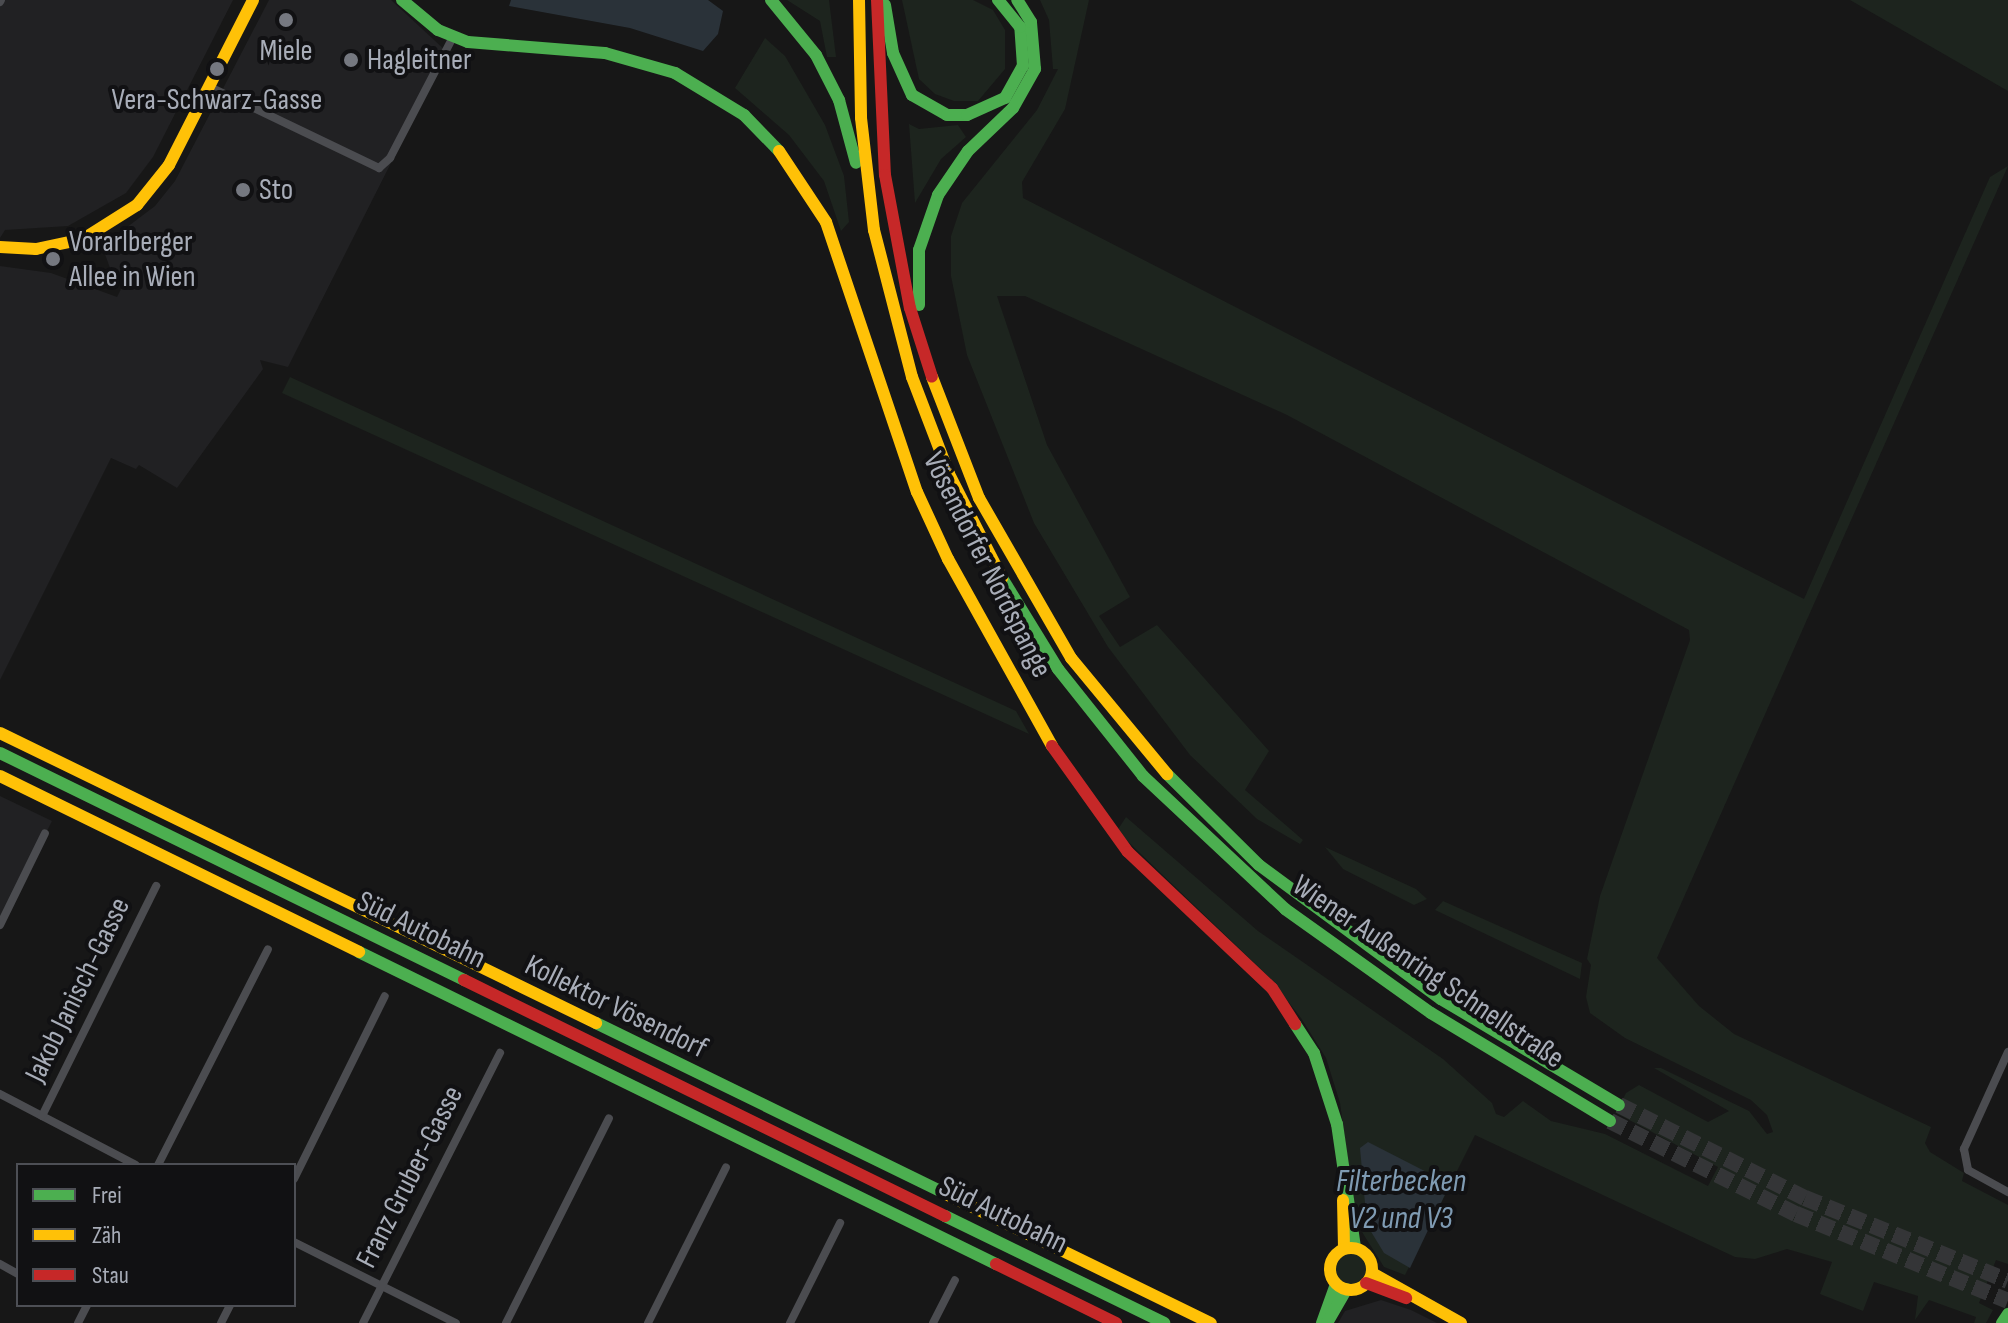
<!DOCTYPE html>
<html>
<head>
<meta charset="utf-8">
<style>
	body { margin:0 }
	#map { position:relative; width:2008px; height:1323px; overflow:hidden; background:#171717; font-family:"Sofia Sans Condensed",sans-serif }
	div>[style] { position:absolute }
	.built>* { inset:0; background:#212123 }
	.green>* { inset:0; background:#1d241e }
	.round { border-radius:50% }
	.water>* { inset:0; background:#2a3239 }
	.highway-tunnel>* { height:16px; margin-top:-8px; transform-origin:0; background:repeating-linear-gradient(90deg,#343537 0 16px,transparent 0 24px) }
	.street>* { height:8px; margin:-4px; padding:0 4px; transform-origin:4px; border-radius:4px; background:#4b4c50 }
	.fast>* { height:12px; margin:-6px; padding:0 6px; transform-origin:6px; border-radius:6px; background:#4caf50 }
	.slow>* { height:12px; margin:-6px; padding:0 6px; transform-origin:6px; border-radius:6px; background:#ffc107 }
	.slow>.ring { margin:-6px; padding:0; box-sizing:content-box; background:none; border:12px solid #ffc107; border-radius:50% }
	.jam>* { height:12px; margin:-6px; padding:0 6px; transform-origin:6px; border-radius:6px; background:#c62828 }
	.dots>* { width:22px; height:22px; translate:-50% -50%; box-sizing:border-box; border:4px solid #111113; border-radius:50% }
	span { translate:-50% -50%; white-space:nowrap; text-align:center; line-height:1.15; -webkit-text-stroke:8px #111113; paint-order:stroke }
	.poi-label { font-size:30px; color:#a8adb8 }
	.left { translate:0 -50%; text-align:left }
	.street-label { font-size:30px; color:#a8adb8 }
	.water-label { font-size:32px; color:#7f9bb3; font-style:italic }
	.legend { position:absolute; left:16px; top:1163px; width:280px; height:144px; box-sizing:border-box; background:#111113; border:2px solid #4d4f55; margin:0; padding:10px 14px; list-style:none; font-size:24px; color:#a8adb8 }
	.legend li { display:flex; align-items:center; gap:16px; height:40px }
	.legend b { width:40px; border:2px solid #4d4f55 }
</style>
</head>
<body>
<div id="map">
	<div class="built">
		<i style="clip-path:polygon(0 0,233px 0,153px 157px,126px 193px,68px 226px,5px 230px,0 238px)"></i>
		<i style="clip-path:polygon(269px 0,391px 0,447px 52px,288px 367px,260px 360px,263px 369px,177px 488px,139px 465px,136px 469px,111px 458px,0 680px,0 266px,51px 273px,117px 297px,124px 283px,110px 268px,102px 246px,155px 206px,175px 181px)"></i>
		<i style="clip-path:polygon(0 796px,52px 821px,0 925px)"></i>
		<i style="clip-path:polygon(1381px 1300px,1411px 1310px,1437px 1323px,1338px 1323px,1345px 1311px)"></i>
	</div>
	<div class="green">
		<i style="clip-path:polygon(787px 0,829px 0,836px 57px,827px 57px,820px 21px)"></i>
		<i style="clip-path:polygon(902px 0,973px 0,993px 10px,1005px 30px,1005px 69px,978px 101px,954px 101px,935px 94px,919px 79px)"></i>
		<i style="clip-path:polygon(1040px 0,1089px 0,1065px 109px,1022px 182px,1023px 198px,1804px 599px,1990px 177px,2008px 166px,1657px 958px,1699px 1006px,1734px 1034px,1931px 1127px,1925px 1143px,1930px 1152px,1964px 1173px,1962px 1181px,2008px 1205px,2008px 1264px,1996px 1260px,1979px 1303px,1993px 1310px,1986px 1323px,1974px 1323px,1976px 1317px,1929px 1300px,1915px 1320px,1918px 1296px,1874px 1282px,1863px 1311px,1820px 1294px,1832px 1262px,1787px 1249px,1755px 1259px,1735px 1257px,1475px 1135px,1405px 1275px,1384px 1267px,1357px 1224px,1340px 1103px,1326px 1058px,1301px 1018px,1270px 978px,1117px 831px,1126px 817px,1258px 931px,1443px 1059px,1492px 1103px,1496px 1114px,1504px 1117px,1523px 1101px,1551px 1121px,1605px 1134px,1708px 1186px,1718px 1167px,1616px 1113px,1626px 1093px,1639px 1085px,1708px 1122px,1729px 1111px,1654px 1068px,1661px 1068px,1749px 1111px,1767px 1134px,1773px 1132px,1767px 1115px,1751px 1100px,1625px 1038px,1590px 1013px,1586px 997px,1591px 965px,1587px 959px,1600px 896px,1690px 640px,1689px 630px,1287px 415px,1025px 296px,997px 296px,1047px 445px,1130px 597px,1099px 616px,1120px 647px,1157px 625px,1269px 751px,1245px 790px,1303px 840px,1300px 844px,1257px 819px,1190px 755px,1108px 647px,1034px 523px,967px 355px,951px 276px,951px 236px,962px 203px,1037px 110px,1058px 69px,1053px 69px,1049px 20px)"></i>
		<i style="clip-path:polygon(1850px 0,2008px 0,2008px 91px)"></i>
		<i style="clip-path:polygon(765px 38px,785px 56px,825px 125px,844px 176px,849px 222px,841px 231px,824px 181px,789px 135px,735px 88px)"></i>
		<i style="clip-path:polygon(909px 124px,919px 129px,958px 125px,966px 137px,941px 159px,915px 203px)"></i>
		<i style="clip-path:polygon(290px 377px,1016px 711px,1029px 734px,282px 393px)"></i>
		<i style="clip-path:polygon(1325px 847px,1416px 889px,1427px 899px,1414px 905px,1343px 869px)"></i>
		<i style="clip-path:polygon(1443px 901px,1582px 963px,1580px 979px,1435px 910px)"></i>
		<i class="round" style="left:1335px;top:1253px;width:32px;height:32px"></i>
	</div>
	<div class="water">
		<i style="clip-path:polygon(511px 0,708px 0,723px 11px,718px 34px,703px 51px,630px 28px,509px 6px)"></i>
		<i style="clip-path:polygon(1368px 1142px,1450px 1184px,1410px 1268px,1384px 1253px,1367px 1225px,1360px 1148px)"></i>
	</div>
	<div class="highway-tunnel">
		<i style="left:1619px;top:1105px;width:208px;rotate:26.6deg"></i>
		<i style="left:1805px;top:1198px;width:219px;rotate:22.2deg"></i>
		<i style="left:1610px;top:1121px;width:208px;rotate:26.6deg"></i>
		<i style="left:1796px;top:1214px;width:229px;rotate:22.3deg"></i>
	</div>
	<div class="street">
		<i style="left:0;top:2px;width:2px;rotate:-63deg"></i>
		<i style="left:208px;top:86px;width:190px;rotate:25.6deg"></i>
		<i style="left:379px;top:168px;width:15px;rotate:-42deg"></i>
		<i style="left:390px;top:158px;width:136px;rotate:-62.5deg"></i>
		<i style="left:0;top:925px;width:102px;rotate:-63.9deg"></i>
		<i style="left:2008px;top:1052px;width:107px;rotate:114.4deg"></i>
		<i style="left:1964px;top:1149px;width:21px;rotate:79deg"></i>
		<i style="left:1968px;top:1170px;width:46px;rotate:28.8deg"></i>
		<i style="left:0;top:1094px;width:153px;rotate:27.6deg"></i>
		<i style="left:42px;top:1116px;width:257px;rotate:-63.6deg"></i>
		<i style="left:158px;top:1165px;width:242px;rotate:-63deg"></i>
		<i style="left:294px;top:1179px;width:204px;rotate:-63.6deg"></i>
		<i style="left:294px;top:1242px;width:181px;rotate:26.6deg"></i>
		<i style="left:0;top:1264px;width:21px;rotate:29deg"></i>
		<i style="left:78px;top:1323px;width:20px;rotate:-63deg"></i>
		<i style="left:221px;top:1323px;width:20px;rotate:-63deg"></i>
		<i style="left:363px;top:1323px;width:303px;rotate:-63.1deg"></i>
		<i style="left:506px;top:1323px;width:229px;rotate:-63.3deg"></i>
		<i style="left:648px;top:1323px;width:174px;rotate:-63.4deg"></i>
		<i style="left:790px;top:1323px;width:112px;rotate:-63.4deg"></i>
		<i style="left:933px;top:1323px;width:48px;rotate:-62.9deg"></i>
	</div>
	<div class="fast">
		<i style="left:402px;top:0;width:47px;rotate:39.8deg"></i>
		<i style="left:438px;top:30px;width:32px;rotate:22deg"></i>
		<i style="left:468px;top:42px;width:137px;rotate:4.6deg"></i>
		<i style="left:605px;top:53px;width:73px;rotate:15.9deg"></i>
		<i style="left:675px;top:73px;width:81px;rotate:31.3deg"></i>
		<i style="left:744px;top:115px;width:50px;rotate:45.8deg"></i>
		<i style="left:771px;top:0;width:71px;rotate:50.7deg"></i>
		<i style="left:816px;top:55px;width:51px;rotate:62.9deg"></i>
		<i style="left:839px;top:100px;width:65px;rotate:74.9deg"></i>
		<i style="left:885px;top:5px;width:49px;rotate:80.5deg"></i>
		<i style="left:893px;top:53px;width:46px;rotate:65.7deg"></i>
		<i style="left:912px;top:95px;width:40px;rotate:29.7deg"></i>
		<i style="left:947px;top:115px;width:20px"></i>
		<i style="left:967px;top:115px;width:42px;rotate:-24.1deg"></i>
		<i style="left:1005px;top:98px;width:37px;rotate:-61deg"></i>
		<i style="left:1023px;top:66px;width:39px;rotate:-94deg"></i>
		<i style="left:1020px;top:27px;width:35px;rotate:-129deg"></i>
		<i style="left:919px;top:305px;width:55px;rotate:-90deg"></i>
		<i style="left:919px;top:250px;width:58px;rotate:-70.9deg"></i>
		<i style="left:938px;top:195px;width:53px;rotate:-55.7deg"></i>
		<i style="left:968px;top:151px;width:62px;rotate:-43.7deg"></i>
		<i style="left:1013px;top:108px;width:45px;rotate:-60.6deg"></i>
		<i style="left:1035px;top:69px;width:47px;rotate:-94.9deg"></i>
		<i style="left:1031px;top:22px;width:26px;rotate:-122deg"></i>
		<i style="left:1002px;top:578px;width:107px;rotate:58.4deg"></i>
		<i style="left:1058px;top:669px;width:137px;rotate:51.5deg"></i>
		<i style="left:1143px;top:776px;width:195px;rotate:43.1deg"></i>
		<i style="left:1285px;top:909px;width:179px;rotate:35.5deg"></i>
		<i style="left:1431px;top:1013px;width:209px;rotate:31.1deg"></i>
		<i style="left:0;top:753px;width:517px;rotate:26.07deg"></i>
		<i style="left:1167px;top:774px;width:129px;rotate:44.7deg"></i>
		<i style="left:1259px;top:865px;width:226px;rotate:36.4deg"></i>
		<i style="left:1441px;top:999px;width:207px;rotate:30.8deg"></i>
		<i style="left:359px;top:952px;width:709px;rotate:26.1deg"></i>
		<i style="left:596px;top:1023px;width:385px;rotate:26deg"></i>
		<i style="left:1295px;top:1024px;width:35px;rotate:57deg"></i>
		<i style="left:1314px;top:1053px;width:75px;rotate:72.1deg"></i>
		<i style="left:1337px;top:1124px;width:125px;rotate:81.7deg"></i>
		<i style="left:945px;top:1216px;width:244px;rotate:26deg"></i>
		<i style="left:1322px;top:1323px;width:41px;rotate:-70.3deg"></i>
		<i style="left:1327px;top:1323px;width:39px;rotate:-60deg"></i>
		<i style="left:2002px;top:1323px;width:11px;rotate:-56deg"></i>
	</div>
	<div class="slow">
		<i style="left:859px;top:0;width:118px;rotate:89deg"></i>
		<i style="left:861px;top:118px;width:113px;rotate:83.4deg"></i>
		<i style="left:874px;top:230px;width:152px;rotate:75.5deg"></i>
		<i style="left:912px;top:377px;width:104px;rotate:69.1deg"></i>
		<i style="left:949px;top:474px;width:117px;rotate:63deg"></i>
		<i style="left:779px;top:151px;width:85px;rotate:56.5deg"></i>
		<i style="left:826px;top:222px;width:285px;rotate:71.4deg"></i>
		<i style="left:917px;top:492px;width:74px;rotate:65.2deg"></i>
		<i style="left:948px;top:559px;width:214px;rotate:60.9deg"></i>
		<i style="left:0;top:247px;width:36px;rotate:3deg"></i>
		<i style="left:36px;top:249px;width:48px;rotate:-12deg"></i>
		<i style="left:83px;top:239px;width:64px;rotate:-32.2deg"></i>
		<i style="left:137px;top:205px;width:51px;rotate:-51.3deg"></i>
		<i style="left:169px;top:165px;width:185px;rotate:-63deg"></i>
		<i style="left:932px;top:377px;width:130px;rotate:68.8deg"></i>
		<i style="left:979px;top:498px;width:185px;rotate:60.1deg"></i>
		<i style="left:1071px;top:658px;width:151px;rotate:50.4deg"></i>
		<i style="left:0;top:733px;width:663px;rotate:25.95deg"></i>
		<i style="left:0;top:776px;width:400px;rotate:26.1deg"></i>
		<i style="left:942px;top:1192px;width:299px;rotate:26deg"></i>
		<i style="left:1343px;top:1200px;width:48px;rotate:88.8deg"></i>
		<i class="ring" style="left:1330px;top:1248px;width:30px;height:30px"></i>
		<i style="left:1372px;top:1273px;width:102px;rotate:29.3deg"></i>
	</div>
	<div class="jam">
		<i style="left:877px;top:0;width:175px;rotate:87.4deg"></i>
		<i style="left:885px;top:175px;width:135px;rotate:79.4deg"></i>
		<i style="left:910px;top:308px;width:72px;rotate:72.3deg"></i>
		<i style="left:1052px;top:746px;width:130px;rotate:54.4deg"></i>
		<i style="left:1128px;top:852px;width:198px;rotate:43.4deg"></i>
		<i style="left:1272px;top:988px;width:43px;rotate:57.4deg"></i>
		<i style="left:464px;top:980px;width:536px;rotate:26.13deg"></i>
		<i style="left:996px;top:1264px;width:134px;rotate:26.2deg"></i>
		<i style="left:1366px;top:1283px;width:43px;rotate:20.6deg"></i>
	</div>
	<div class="dots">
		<i style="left:286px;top:20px;background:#757880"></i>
		<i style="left:351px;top:60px;background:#757880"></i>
		<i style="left:217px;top:69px;background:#757880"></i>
		<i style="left:243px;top:190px;background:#757880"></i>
		<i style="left:53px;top:259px;background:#757880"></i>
	</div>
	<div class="poi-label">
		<span style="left:286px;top:51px">Miele</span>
		<span class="left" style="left:367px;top:60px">Hagleitner</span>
		<span style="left:217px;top:100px">Vera-Schwarz-Gasse</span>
		<span class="left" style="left:259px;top:190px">Sto</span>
		<span class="left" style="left:69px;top:259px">Vorarlberger<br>Allee in Wien</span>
	</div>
	<div class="street-label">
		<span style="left:987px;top:565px;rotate:63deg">Vösendorfer Nordspange</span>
		<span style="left:421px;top:930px;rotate:26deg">Süd Autobahn</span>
		<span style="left:1428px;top:972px;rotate:34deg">Wiener Außenring Schnellstraße</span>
		<span style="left:78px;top:990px;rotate:-64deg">Jakob Janisch-Gasse</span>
		<span style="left:616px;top:1007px;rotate:26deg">Kollektor Vösendorf</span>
		<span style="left:410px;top:1177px;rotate:-63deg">Franz Gruber-Gasse</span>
		<span style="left:1003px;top:1215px;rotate:26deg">Süd Autobahn</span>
	</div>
	<div class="water-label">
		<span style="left:1401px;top:1201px">Filterbecken<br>V2 und V3</span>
	</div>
	<ul class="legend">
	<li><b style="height:10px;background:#4caf50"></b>Frei</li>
	<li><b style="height:10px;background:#ffc107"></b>Zäh</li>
	<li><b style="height:10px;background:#c62828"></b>Stau</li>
	</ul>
</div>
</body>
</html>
